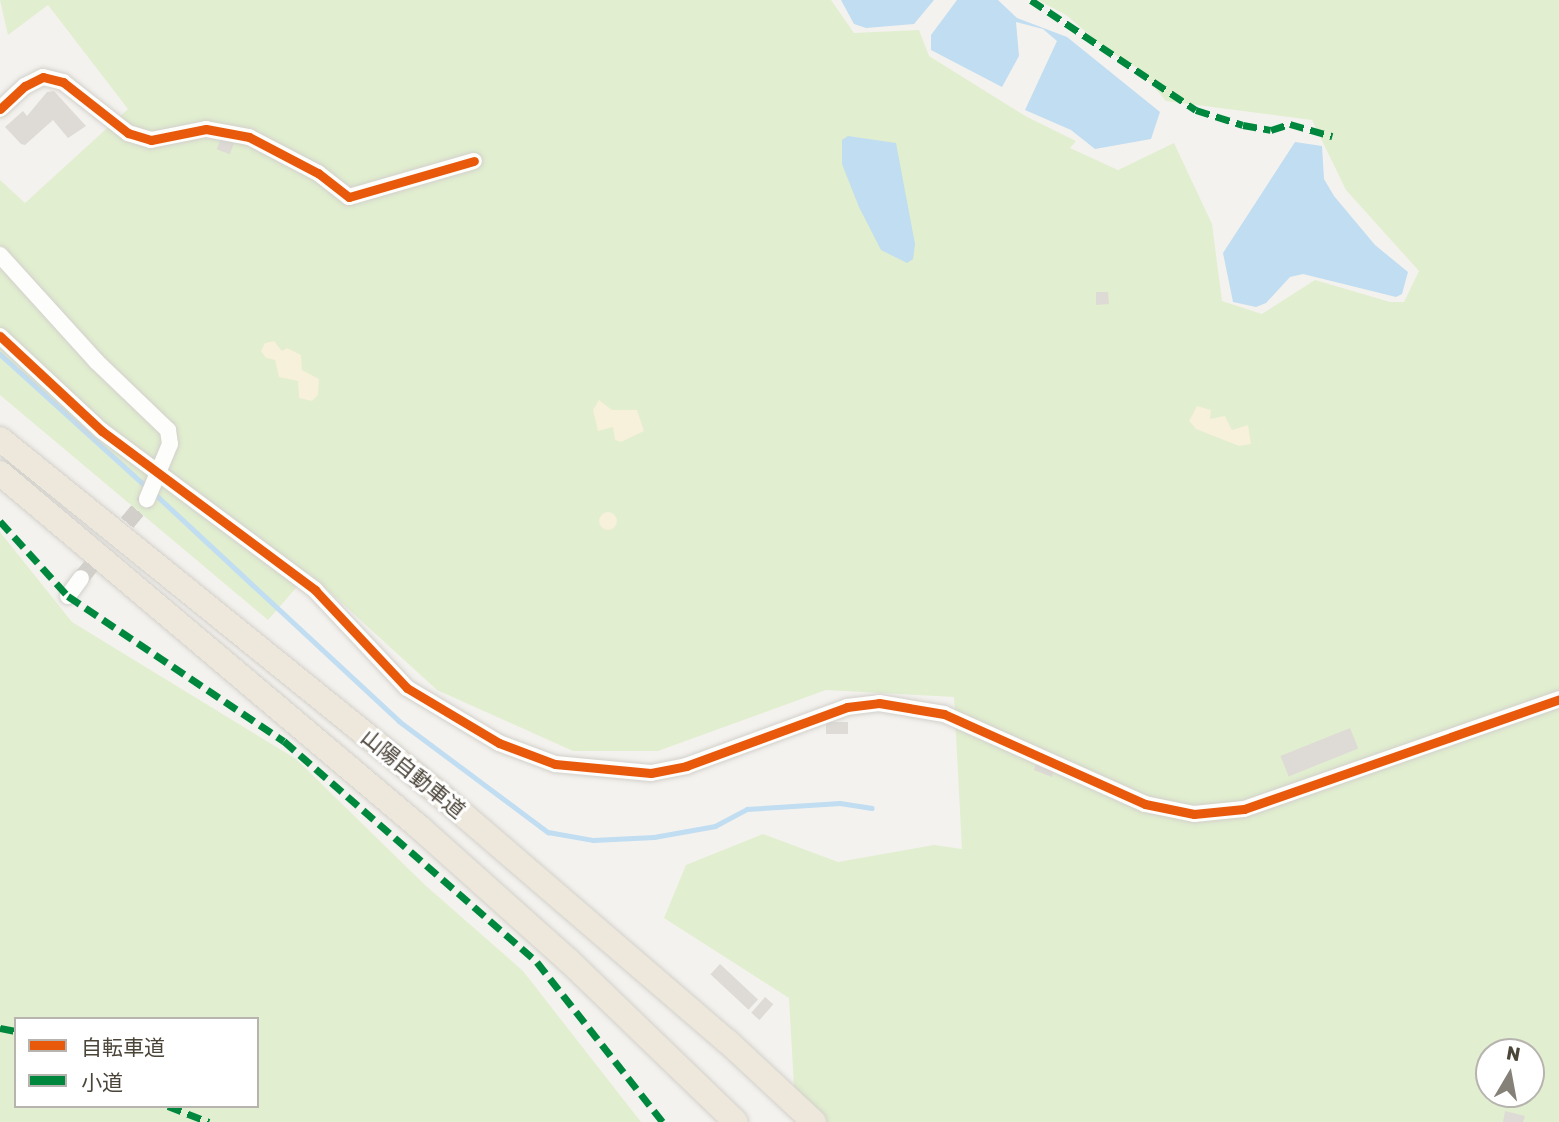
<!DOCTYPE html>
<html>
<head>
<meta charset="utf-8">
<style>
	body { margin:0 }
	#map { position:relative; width:1559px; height:1122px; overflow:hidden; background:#f4f2ee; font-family:Rubik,"Noto Sans JP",sans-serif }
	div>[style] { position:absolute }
	.green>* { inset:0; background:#e1eecf }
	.sand>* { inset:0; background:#f7f0da }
	.round { border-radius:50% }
	.water>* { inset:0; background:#c0ddf1 }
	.stream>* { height:4.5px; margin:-2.25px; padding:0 2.25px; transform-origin:2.25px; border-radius:2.25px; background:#c0ddf1 }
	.building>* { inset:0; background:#dedbd6; transform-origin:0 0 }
	.minor-tunnel>* { height:16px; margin-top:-8px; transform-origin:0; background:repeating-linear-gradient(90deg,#d2cfca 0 16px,transparent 0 24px) }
	.roads { filter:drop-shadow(0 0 2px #d2d0cb) drop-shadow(0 0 2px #d2d0cb) }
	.minor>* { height:16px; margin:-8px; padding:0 8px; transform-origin:8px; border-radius:8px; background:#fdfdfc }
	.highway>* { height:24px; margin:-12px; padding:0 12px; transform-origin:12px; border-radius:12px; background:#ede8db }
	.quiet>* { height:7px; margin-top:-3.5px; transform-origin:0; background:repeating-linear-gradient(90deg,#00873e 0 14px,transparent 0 21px) }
	.cycleway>* { height:9px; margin:-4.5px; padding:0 4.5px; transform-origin:4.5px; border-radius:4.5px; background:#e8590c }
	span { translate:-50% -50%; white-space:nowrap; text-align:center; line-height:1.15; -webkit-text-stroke:6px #fff; paint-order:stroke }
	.street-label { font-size:21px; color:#4b4439 }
	.legend { position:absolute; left:14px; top:1017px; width:245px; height:91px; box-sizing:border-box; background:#fff; border:2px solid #b7b4b0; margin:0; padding:9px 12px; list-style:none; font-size:21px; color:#4b4439 }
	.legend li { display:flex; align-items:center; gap:14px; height:35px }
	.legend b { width:35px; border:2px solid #b7b4b0 }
	.north { position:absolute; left:1475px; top:1038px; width:70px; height:70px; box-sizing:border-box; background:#fff; border:2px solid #b7b4b0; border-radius:50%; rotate:10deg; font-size:19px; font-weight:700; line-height:28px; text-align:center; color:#4b4439 }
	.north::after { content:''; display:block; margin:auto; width:24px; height:32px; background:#868178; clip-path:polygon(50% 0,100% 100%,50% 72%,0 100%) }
</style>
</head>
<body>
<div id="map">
	<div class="green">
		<i style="clip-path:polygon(evenodd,0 0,831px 0,854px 33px,919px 30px,929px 56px,1027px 117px,1076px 141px,1070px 148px,1118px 170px,1174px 143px,1212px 224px,1222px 301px,1262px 314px,1315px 280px,1390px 302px,1404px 302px,1419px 271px,1346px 190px,1312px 120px,1166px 101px,1139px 69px,1106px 49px,1066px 15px,1038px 0,1559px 0,1559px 1122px,796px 1122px,789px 998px,664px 918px,686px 865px,763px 834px,838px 862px,934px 845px,962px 849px,954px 697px,826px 690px,658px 751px,573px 751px,437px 690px,309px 573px,268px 620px,0 395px,0 180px,25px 203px,128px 109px,48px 5px,8px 35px,0 0,1489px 1052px,1531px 1052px,1531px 1094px,1489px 1094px,1489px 1052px)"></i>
		<i style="clip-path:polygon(evenodd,0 532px,72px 622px,296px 759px,425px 885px,523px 971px,641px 1122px,0 1122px,0 532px,16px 1019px,257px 1019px,257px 1106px,16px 1106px,16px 1019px)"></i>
	</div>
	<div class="sand">
		<i style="clip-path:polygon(274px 341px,282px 351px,287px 348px,301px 355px,302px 370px,319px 379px,318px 395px,312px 401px,299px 398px,298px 381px,279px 377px,275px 360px,266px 358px,261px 351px,265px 343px)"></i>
		<i style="clip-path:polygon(599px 400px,612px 410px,637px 410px,644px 431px,621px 442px,615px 440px,613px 427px,598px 431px,593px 410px)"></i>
		<i style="clip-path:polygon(1197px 406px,1211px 410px,1210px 419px,1225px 416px,1232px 430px,1248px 425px,1251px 444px,1239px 446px,1196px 429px,1189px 421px)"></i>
		<i class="round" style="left:599px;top:512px;width:18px;height:18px"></i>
	</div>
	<div class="water">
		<i style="clip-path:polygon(841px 0,934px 0,914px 24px,866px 28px,854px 24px)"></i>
		<i style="clip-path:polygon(957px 0,998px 0,1017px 18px,1067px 37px,1160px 112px,1151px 139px,1095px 149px,1071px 130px,1025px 110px,1057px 41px,1043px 29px,1016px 22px,1019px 56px,1002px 87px,931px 50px,931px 35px)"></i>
		<i style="clip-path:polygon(848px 136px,896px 143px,915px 244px,913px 259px,907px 263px,881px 250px,859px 207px,842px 164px,842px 140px)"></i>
		<i style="clip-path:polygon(1295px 142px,1322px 146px,1324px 179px,1334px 196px,1375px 245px,1408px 272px,1402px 294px,1396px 297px,1303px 274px,1290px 277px,1266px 303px,1256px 307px,1233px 302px,1223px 253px)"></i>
	</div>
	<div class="stream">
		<i style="left:0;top:354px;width:200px;rotate:42.2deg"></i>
		<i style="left:155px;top:494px;width:333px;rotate:42.9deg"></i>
		<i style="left:399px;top:721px;width:186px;rotate:36.7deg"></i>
		<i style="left:548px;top:832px;width:46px;rotate:10.1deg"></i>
		<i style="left:593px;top:840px;width:61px;rotate:-2.8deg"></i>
		<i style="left:654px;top:837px;width:62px;rotate:-10.2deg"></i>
		<i style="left:715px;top:826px;width:36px;rotate:-28deg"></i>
		<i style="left:747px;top:809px;width:93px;rotate:-3.7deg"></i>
		<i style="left:840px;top:803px;width:32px;rotate:9deg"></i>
	</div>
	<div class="building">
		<i style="clip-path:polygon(54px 91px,86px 126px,68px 138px,53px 120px,25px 145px,21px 144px,5px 127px,23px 111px,27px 116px,47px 92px)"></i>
		<i style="left:221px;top:138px;width:14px;height:12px;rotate:21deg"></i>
		<i style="clip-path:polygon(1096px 292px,1108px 292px,1109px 304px,1096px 305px)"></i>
		<i style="left:848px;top:722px;width:12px;height:22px;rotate:90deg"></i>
		<i style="left:1350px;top:728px;width:22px;height:75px;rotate:68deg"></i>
		<i style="clip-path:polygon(1036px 764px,1054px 770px,1052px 777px,1034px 770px)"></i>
		<i style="left:720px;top:964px;width:52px;height:14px;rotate:43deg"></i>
		<i style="left:765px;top:997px;width:11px;height:21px;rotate:41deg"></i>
		<i style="clip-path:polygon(1505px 1111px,1525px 1116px,1523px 1122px,1503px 1122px)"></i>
	</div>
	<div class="minor-tunnel">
		<i style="left:81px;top:578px;width:103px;rotate:-50.1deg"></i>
	</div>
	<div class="roads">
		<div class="minor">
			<i style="left:0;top:109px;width:34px;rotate:-43deg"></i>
			<i style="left:25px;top:86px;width:20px;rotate:-27deg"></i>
			<i style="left:43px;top:77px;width:21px;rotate:14deg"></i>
			<i style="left:63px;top:82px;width:83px;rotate:38.1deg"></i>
			<i style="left:128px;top:133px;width:24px;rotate:17deg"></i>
			<i style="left:151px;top:140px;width:56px;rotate:-11.3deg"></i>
			<i style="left:206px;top:129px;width:44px;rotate:10.5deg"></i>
			<i style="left:249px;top:137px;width:78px;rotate:27.6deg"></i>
			<i style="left:318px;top:173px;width:39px;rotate:38deg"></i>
			<i style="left:349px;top:197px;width:130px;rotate:-16.1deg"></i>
			<i style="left:0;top:255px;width:143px;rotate:47.8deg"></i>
			<i style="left:96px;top:361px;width:100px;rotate:43.8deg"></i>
			<i style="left:168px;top:430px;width:14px;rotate:82deg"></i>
			<i style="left:170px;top:444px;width:60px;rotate:112.7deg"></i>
			<i style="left:0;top:336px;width:139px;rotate:43deg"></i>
			<i style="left:102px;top:431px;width:266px;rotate:36.7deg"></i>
			<i style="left:315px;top:590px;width:134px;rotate:46.8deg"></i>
			<i style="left:407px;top:688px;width:107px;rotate:30.9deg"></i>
			<i style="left:499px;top:743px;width:60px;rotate:20.6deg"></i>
			<i style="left:555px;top:764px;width:96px;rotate:5.4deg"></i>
			<i style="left:651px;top:773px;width:36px;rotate:-11deg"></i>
			<i style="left:686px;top:766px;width:171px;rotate:-20.1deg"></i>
			<i style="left:847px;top:707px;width:32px;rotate:-7deg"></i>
			<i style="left:879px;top:703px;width:66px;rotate:9.6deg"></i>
			<i style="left:944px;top:714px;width:220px;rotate:24.1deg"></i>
			<i style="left:1145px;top:804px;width:50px;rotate:11.5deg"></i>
			<i style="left:1194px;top:814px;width:50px;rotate:-5.7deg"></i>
			<i style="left:1244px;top:809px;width:334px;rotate:-19.2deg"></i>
			<i style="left:68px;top:596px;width:22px;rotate:-54deg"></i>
		</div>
		<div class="highway">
			<i style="left:0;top:439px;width:562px;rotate:38.93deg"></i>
			<i style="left:437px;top:792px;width:382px;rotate:40.7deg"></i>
			<i style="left:727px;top:1041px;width:119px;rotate:43deg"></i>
			<i style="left:0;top:473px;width:549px;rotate:40.19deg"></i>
			<i style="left:419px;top:827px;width:200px;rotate:41.8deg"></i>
			<i style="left:568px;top:960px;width:233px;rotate:44deg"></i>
		</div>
	</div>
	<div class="quiet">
		<i style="left:1031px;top:0;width:198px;rotate:33.7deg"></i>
		<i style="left:1196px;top:110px;width:49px;rotate:17.7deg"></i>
		<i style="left:1243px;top:125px;width:28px;rotate:10deg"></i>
		<i style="left:1271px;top:130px;width:20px;rotate:-18deg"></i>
		<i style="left:1290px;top:124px;width:44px;rotate:15.9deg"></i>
		<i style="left:0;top:521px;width:101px;rotate:47.8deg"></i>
		<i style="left:68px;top:596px;width:260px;rotate:33.9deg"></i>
		<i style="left:284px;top:741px;width:336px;rotate:41.1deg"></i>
		<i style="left:537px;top:962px;width:204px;rotate:51.8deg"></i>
		<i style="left:0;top:1028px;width:16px;rotate:11deg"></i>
		<i style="left:168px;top:1106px;width:44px;rotate:21.3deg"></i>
	</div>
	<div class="cycleway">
		<i style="left:0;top:109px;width:34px;rotate:-43deg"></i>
		<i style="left:25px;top:86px;width:20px;rotate:-27deg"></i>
		<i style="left:43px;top:77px;width:21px;rotate:14deg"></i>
		<i style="left:63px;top:82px;width:83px;rotate:38.1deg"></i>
		<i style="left:128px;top:133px;width:24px;rotate:17deg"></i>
		<i style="left:151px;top:140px;width:56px;rotate:-11.3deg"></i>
		<i style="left:206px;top:129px;width:44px;rotate:10.5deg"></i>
		<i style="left:249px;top:137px;width:78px;rotate:27.6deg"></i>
		<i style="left:318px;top:173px;width:39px;rotate:38deg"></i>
		<i style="left:349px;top:197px;width:130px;rotate:-16.1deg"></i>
		<i style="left:0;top:336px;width:139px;rotate:43deg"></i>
		<i style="left:102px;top:431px;width:266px;rotate:36.7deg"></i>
		<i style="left:315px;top:590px;width:134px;rotate:46.8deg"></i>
		<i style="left:407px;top:688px;width:107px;rotate:30.9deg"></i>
		<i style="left:499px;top:743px;width:60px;rotate:20.6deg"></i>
		<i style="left:555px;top:764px;width:96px;rotate:5.4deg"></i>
		<i style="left:651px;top:773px;width:36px;rotate:-11deg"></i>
		<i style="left:686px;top:766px;width:171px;rotate:-20.1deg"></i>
		<i style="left:847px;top:707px;width:32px;rotate:-7deg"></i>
		<i style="left:879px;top:703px;width:66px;rotate:9.6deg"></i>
		<i style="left:944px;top:714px;width:220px;rotate:24.1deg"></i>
		<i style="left:1145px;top:804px;width:50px;rotate:11.5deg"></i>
		<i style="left:1194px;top:814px;width:50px;rotate:-5.7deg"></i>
		<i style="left:1244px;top:809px;width:334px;rotate:-19.2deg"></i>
	</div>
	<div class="street-label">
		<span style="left:413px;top:774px;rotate:39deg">山陽自動車道</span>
	</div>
	<ul class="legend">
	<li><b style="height:9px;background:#e8590c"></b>自転車道</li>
	<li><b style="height:9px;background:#00873e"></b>小道</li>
	</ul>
	<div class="north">N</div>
</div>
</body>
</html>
